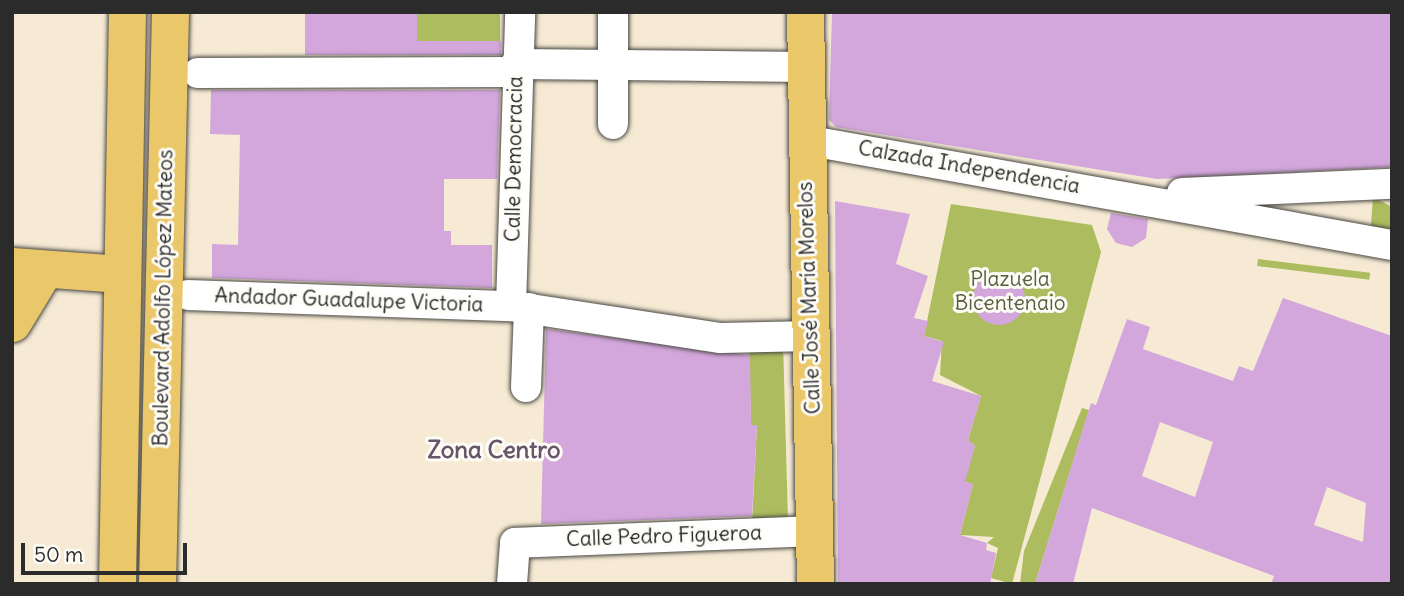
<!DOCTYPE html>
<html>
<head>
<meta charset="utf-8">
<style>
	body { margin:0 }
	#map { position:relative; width:1404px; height:596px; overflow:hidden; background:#f6ead4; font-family:Delius,sans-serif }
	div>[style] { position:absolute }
	.green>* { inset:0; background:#adbc5e; transform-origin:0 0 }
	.building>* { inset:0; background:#d3a7dc }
	.round { border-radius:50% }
	.roads { filter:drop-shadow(0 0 2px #494844) drop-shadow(0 0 2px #494844) }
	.minor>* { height:30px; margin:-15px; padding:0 15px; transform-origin:15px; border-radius:15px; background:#fff }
	.major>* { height:37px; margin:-18.5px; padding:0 18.5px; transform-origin:18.5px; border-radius:18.5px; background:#eac769 }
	span { translate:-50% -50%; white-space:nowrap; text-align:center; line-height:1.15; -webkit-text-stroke:6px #fdfcf7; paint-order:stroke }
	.street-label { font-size:21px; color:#2b2b2b }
	.park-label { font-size:21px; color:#585e3d }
	.quarter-label { font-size:24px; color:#665669; font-weight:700 }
	.frame { position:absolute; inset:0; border:14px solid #2b2b2b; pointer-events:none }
	.scale { position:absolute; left:21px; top:543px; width:166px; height:32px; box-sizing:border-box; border:4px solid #2b2b2b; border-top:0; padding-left:9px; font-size:21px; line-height:24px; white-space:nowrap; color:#2b2b2b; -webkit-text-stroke:5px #fdfcf7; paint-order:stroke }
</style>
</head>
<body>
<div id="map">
	<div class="green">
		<i style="left:417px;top:12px;width:83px;height:29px"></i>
		<i style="clip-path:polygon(1373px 197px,1392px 207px,1392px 231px,1370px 238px)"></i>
		<i style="clip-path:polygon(951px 204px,1092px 225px,1101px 252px,1012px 584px,991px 578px,998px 548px,987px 543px,994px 537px,960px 535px,973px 484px,962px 481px,975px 446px,968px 440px,981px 396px,940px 375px,942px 341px,924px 336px)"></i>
		<i style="left:1258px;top:259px;width:113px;height:7px;rotate:7deg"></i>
		<i style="clip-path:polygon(783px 341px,788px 521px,752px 522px,757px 426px,751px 425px,749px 342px)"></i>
		<i style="clip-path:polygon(1082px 408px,1089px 410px,1035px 584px,1020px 584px,1024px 551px)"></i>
	</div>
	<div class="building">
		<i style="clip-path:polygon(305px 12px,417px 12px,417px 41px,501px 41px,501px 55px,305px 55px)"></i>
		<i style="clip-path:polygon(832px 12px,1392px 12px,1392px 167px,1157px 179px,836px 127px,829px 120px)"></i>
		<i style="clip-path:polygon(211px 90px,500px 90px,497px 179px,444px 179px,444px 231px,451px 231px,451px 245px,492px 245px,492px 288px,212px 278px,212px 244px,238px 245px,240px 135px,210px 134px)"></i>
		<i style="clip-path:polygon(835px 201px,910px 214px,896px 264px,928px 276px,914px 318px,928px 321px,924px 336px,944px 342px,932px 381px,981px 396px,968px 440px,975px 446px,965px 482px,973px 484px,960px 535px,987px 543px,986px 550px,996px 553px,990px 584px,838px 584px)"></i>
		<i style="clip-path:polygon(1111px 213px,1148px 219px,1146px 238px,1132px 247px,1116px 243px,1107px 229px)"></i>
		<i class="round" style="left:973px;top:273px;width:52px;height:52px"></i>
		<i style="clip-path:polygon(evenodd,1283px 298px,1392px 336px,1392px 584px,1271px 584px,1274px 576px,1092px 508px,1073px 584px,1035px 584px,1091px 403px,1096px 405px,1127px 319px,1150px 327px,1143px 349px,1233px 381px,1239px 366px,1253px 371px,1283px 298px,1160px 422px,1213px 442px,1195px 497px,1142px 476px,1160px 422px,1283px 298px,1327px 487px,1366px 503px,1363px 542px,1314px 525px,1327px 487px)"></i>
		<i style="clip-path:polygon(546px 329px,750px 355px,751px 425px,757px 425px,752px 516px,541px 524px)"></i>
	</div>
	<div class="roads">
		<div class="minor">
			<i style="left:516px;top:64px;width:291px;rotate:0.6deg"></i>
			<i style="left:198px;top:73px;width:318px;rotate:-0.2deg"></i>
			<i style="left:613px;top:124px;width:112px;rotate:-90deg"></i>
			<i style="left:805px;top:140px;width:596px;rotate:10.14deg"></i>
			<i style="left:1182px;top:193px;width:210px;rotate:-2.5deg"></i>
			<i style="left:188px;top:295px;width:323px;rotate:2deg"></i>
			<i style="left:511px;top:306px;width:212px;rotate:8.7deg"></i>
			<i style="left:721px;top:338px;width:90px;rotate:-1.3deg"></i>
			<i style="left:511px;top:306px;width:294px;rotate:-88.2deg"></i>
			<i style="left:526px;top:387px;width:79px;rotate:-87.8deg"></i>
			<i style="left:512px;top:584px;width:41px;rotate:-85.8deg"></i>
			<i style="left:515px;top:543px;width:299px;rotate:-2.3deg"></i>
		</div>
		<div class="major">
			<i style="left:805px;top:12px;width:572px;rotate:89deg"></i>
			<i style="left:12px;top:266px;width:109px;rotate:4.2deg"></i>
			<i style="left:12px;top:323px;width:63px;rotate:-58.6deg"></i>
			<i style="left:117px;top:584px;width:572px;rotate:-89deg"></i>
			<i style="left:157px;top:584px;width:572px;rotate:-88.7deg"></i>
		</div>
	</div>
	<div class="street-label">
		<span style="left:514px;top:159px;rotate:-89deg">Calle Democracia</span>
		<span style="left:969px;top:167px;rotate:10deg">Calzada Independencia</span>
		<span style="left:163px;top:298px;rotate:-89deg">Boulevard Adolfo López Mateos</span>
		<span style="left:809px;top:298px;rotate:-92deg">Calle José María Morelos</span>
		<span style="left:349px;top:300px;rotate:2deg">Andador Guadalupe Victoria</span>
		<span style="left:664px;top:536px;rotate:-2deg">Calle Pedro Figueroa</span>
	</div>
	<div class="park-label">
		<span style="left:1010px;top:291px">Plazuela<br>Bicentenaio</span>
	</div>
	<div class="quarter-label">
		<span style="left:494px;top:450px">Zona Centro</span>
	</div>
	<div class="frame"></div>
	<div class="scale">50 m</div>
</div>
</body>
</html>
